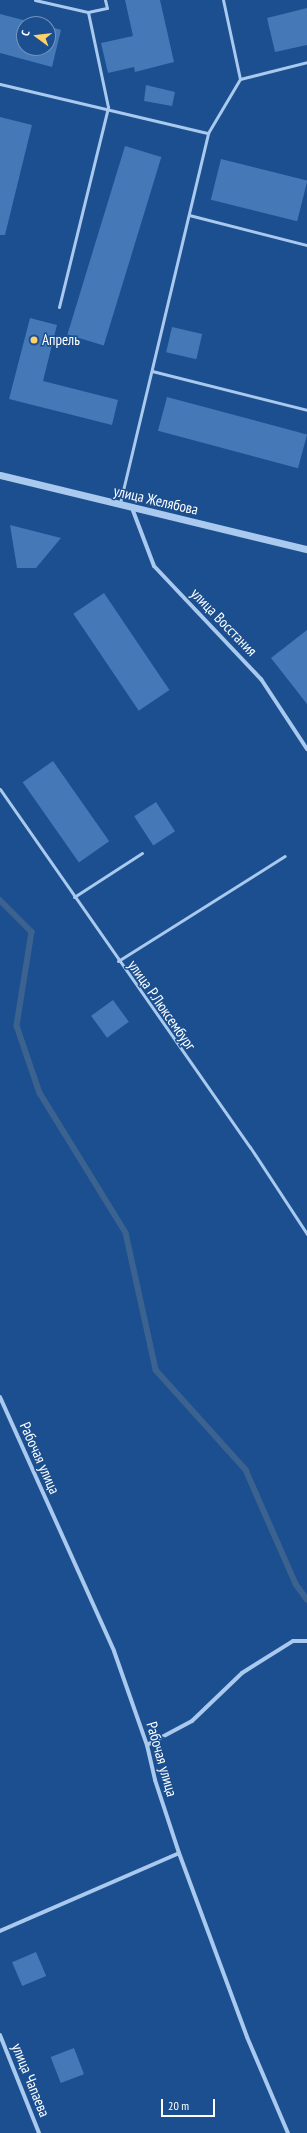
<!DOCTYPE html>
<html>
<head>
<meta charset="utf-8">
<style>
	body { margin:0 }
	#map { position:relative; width:307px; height:2133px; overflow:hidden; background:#1b4f8f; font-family:"PT Sans Narrow",sans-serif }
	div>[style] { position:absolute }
	.stream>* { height:5.5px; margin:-2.75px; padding:0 2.75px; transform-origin:2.75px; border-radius:2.75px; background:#3c6290 }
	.building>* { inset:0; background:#4478b7; transform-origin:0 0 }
	.service>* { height:3px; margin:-1.5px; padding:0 1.5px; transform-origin:1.5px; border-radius:1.5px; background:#a9c9ee }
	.minor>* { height:4px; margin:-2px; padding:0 2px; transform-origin:2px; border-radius:2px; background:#a9c9ee }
	.tertiary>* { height:7px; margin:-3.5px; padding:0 3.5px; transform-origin:3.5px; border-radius:3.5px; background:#a9c9ee }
	.dots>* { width:11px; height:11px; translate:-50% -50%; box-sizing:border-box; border:2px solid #1b4f8f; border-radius:50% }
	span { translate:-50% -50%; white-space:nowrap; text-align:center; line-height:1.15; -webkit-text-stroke:3px #1b4f8f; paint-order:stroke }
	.poi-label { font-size:15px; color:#fff }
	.left { translate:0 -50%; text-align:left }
	.street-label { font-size:15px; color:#fff }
	.north { position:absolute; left:16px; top:16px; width:40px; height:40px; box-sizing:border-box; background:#1b4f8f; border:1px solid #7695bc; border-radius:50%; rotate:285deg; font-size:11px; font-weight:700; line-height:16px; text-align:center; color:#fff }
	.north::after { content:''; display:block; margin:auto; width:14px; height:18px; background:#ffd166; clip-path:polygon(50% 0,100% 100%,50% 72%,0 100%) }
	.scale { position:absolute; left:161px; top:2099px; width:54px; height:18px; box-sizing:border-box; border:2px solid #fff; border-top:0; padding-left:5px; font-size:12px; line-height:14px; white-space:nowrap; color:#fff; -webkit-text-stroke:3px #1b4f8f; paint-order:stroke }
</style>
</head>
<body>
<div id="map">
	<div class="stream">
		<i style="left:0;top:900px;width:45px;rotate:45deg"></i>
		<i style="left:32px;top:932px;width:95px;rotate:99.1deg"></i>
		<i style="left:17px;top:1026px;width:71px;rotate:71.1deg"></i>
		<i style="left:40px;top:1093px;width:164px;rotate:58.4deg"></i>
		<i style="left:126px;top:1233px;width:140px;rotate:77.6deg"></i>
		<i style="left:156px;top:1370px;width:135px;rotate:48deg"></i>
		<i style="left:246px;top:1470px;width:124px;rotate:66.3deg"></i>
		<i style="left:296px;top:1584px;width:19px;rotate:54deg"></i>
	</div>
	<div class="building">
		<i style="clip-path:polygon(125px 0,160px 0,174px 62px,135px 72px,134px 67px,108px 73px,101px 43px,133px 36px)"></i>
		<i style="clip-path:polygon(307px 8px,307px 45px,275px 52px,267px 18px)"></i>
		<i style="clip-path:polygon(0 14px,39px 24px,24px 24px,24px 48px,48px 48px,48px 26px,61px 30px,52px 67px,0 53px)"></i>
		<i style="clip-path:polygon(146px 85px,175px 92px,172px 106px,144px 101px)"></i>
		<i style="clip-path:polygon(0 117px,32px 125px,5px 235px,0 235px)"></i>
		<i style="left:125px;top:146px;width:38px;height:197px;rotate:17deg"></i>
		<i style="left:221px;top:159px;width:89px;height:42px;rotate:14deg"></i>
		<i style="clip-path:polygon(30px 318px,57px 325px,43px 381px,118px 400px,112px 425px,9px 399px)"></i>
		<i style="left:172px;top:327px;width:31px;height:26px;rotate:13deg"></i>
		<i style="left:167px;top:397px;width:145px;height:35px;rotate:15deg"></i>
		<i style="clip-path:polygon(10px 525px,61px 538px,36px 568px,17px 568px)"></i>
		<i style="left:104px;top:593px;width:117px;height:37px;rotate:56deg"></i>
		<i style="clip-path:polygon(307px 630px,307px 704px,271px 658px)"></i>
		<i style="left:53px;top:761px;width:98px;height:37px;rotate:55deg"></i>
		<i style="left:156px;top:802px;width:35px;height:26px;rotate:57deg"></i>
		<i style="left:113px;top:1000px;width:27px;height:27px;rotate:54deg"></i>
		<i style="left:36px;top:1952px;width:26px;height:26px;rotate:67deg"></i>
		<i style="left:74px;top:2048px;width:28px;height:25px;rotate:69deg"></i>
	</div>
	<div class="service">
		<i style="left:35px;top:0;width:54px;rotate:12.8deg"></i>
		<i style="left:240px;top:79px;width:69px;rotate:-14.2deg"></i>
		<i style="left:0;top:84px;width:214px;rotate:13.3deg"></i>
		<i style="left:208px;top:133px;width:63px;rotate:-59.3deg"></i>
		<i style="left:240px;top:79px;width:81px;rotate:-102.1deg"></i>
		<i style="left:189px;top:215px;width:122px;rotate:14.3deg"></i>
		<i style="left:59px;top:307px;width:206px;rotate:-76.2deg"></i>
		<i style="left:108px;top:107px;width:97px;rotate:-101.9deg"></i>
		<i style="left:88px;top:12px;width:19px;rotate:-12deg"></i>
		<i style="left:107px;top:8px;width:8px;rotate:-104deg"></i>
		<i style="left:152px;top:371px;width:160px;rotate:14.1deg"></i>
		<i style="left:120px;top:503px;width:380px;rotate:-76.6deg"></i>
		<i style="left:0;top:789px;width:437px;rotate:55.1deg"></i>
		<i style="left:250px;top:1147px;width:104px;rotate:56.8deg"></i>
		<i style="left:74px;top:897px;width:81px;rotate:-32.9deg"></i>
		<i style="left:118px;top:961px;width:197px;rotate:-32.2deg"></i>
	</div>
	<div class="minor">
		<i style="left:132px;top:508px;width:62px;rotate:69.2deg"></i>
		<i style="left:154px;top:566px;width:156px;rotate:46.6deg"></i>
		<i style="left:261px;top:679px;width:84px;rotate:56.7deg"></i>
		<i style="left:0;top:1397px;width:278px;rotate:65.8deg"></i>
		<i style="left:114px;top:1651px;width:100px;rotate:70.7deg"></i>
		<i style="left:147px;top:1745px;width:36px;rotate:77deg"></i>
		<i style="left:155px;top:1780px;width:77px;rotate:71.8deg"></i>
		<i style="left:179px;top:1853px;width:196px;rotate:69.7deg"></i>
		<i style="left:247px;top:2037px;width:104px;rotate:66.9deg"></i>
		<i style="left:147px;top:1745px;width:51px;rotate:-28.1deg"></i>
		<i style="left:192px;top:1721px;width:69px;rotate:-43.8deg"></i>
		<i style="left:242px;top:1673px;width:60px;rotate:-32.1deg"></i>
		<i style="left:293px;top:1641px;width:14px"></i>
		<i style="left:0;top:1931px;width:195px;rotate:-23.5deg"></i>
		<i style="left:0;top:2035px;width:105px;rotate:68.3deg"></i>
	</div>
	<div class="tertiary">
		<i style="left:0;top:475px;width:316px;rotate:13.6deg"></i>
	</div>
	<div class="dots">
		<i style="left:34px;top:340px;background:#ffd166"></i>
	</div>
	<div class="poi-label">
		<span class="left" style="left:42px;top:340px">Апрель</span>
	</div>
	<div class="street-label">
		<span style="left:156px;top:500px;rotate:13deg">улица Желябова</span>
		<span style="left:224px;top:622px;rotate:46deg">улица Восстания</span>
		<span style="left:162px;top:1005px;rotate:55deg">улица Р.Люксембург</span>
		<span style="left:40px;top:1458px;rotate:66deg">Рабочая улица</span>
		<span style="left:162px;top:1759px;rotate:74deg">Рабочая улица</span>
		<span style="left:31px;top:2080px;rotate:68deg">улица Чапаева</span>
	</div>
	<div class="north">С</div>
	<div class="scale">20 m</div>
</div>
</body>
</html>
